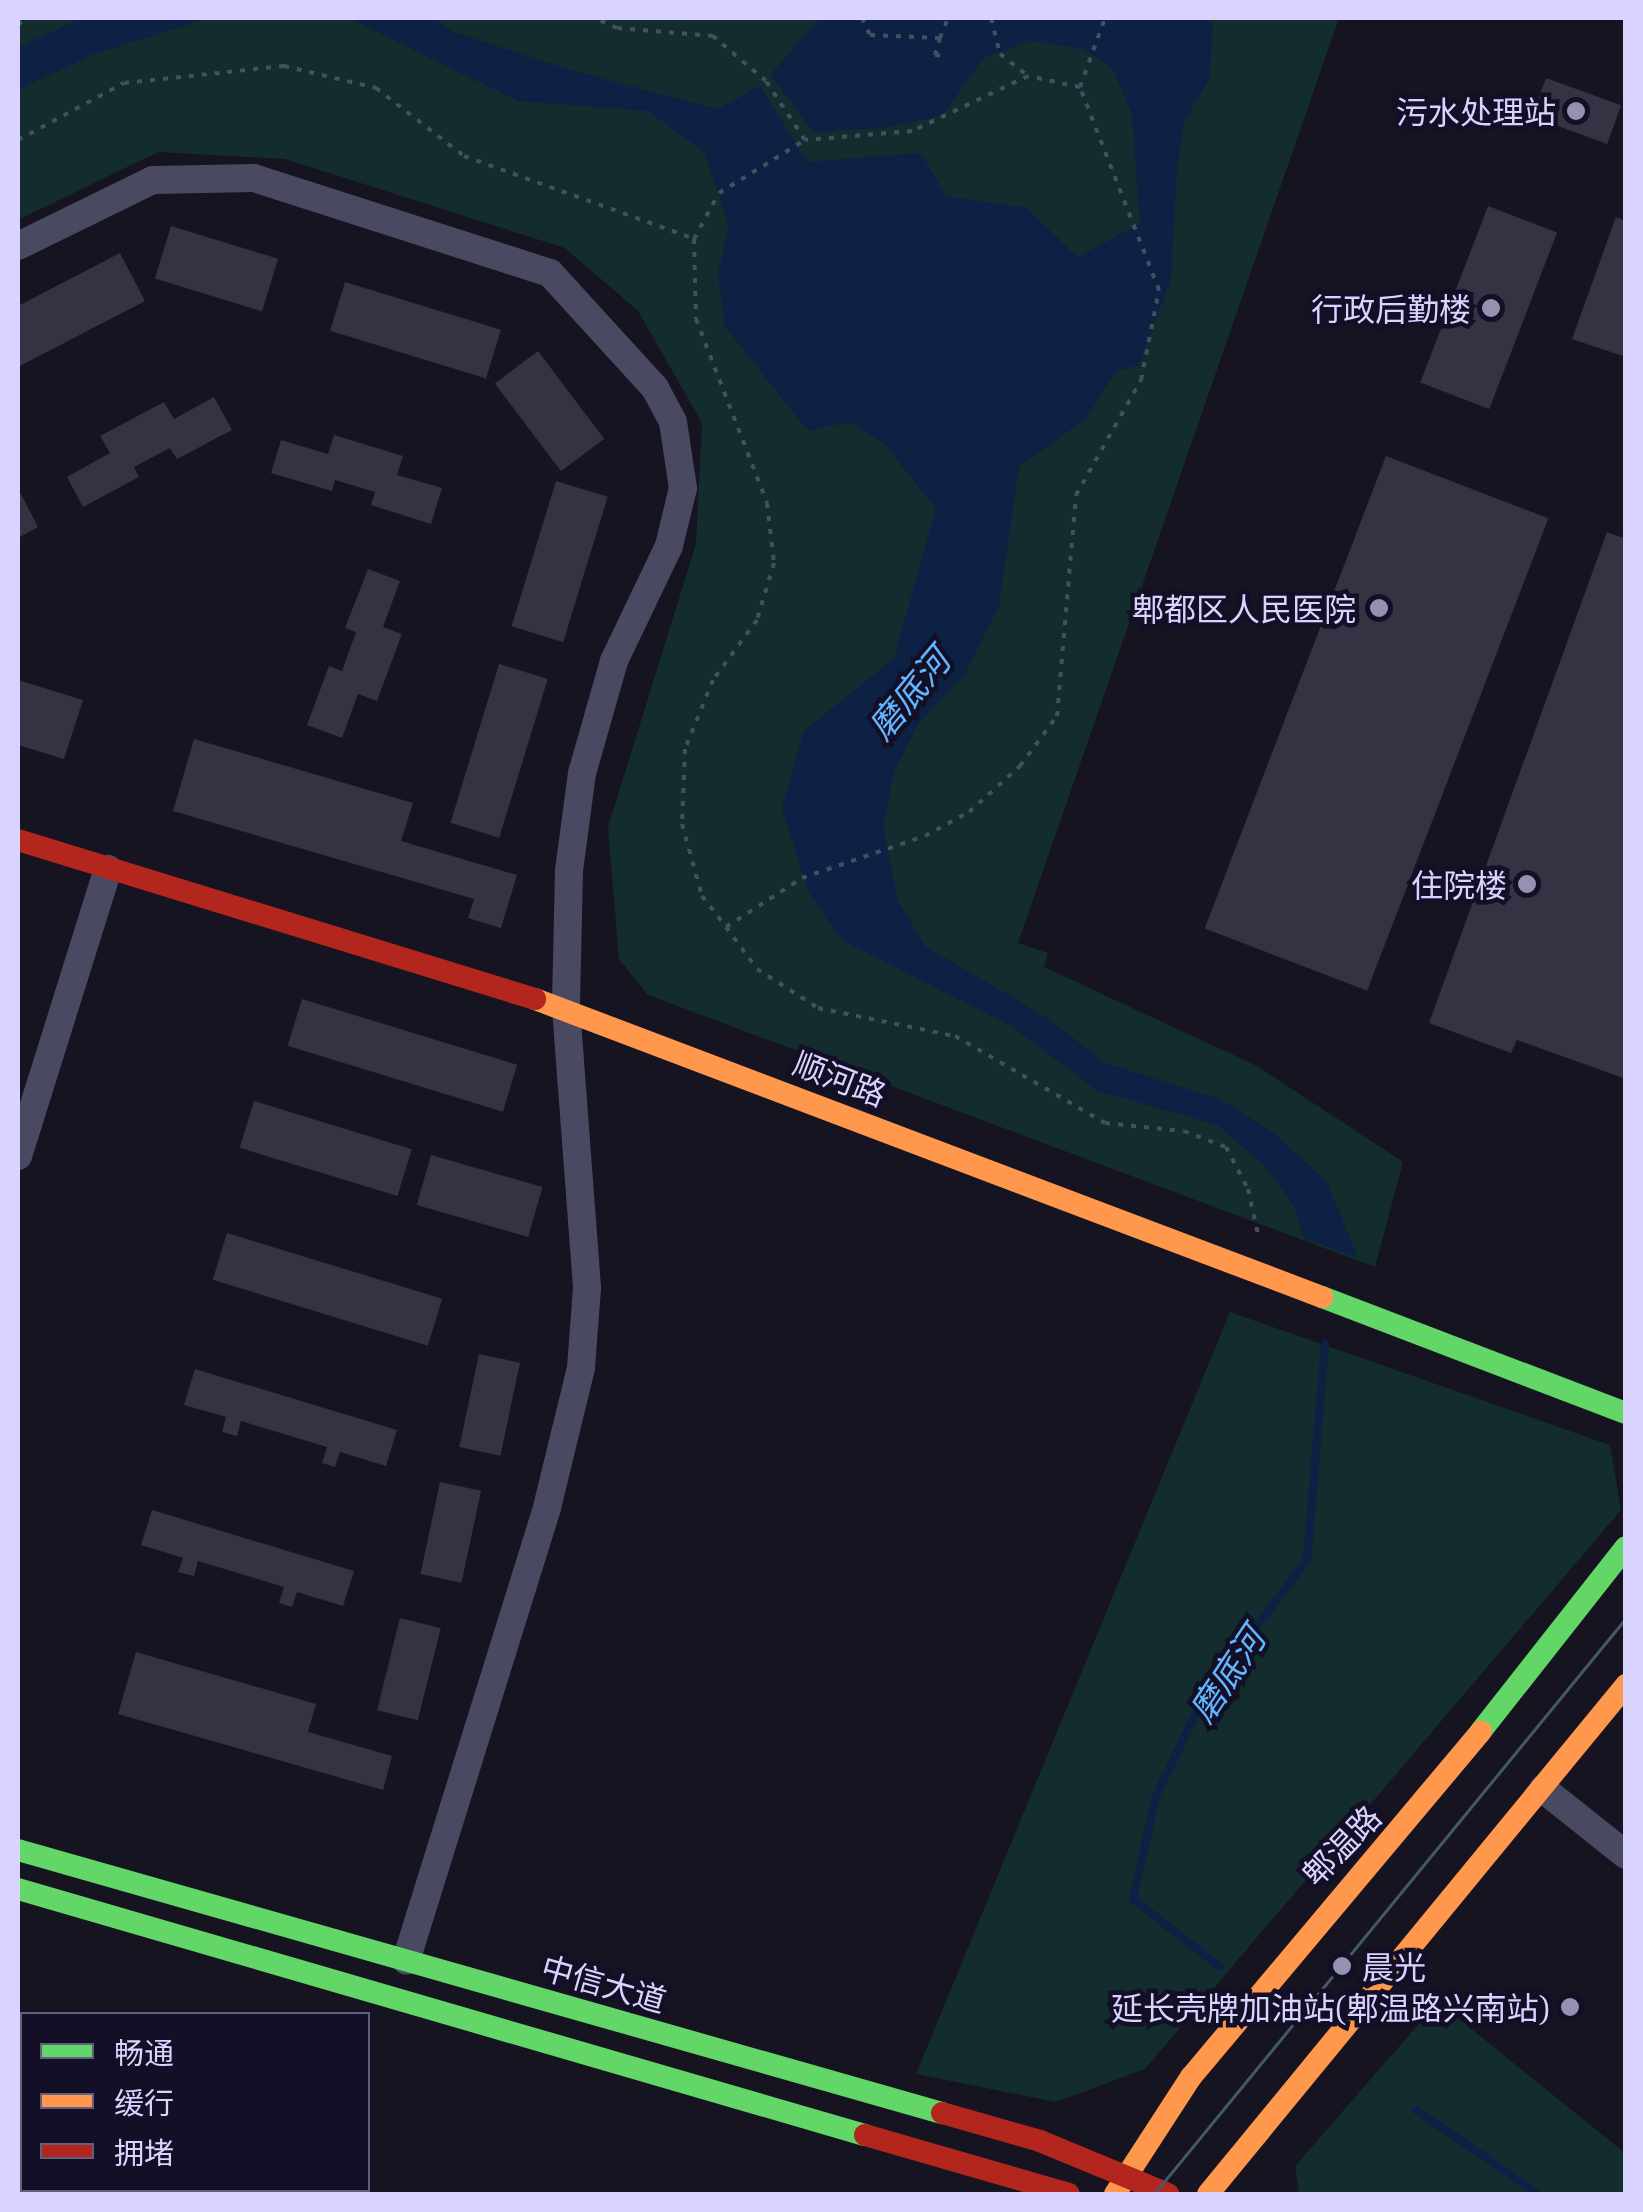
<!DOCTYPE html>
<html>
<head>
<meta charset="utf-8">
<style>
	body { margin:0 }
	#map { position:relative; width:1643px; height:2212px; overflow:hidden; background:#161421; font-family:"Exo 2","Noto Sans SC",sans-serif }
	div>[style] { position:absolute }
	.green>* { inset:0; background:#132c2d }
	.water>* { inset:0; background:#0d2144 }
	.stream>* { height:8px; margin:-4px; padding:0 4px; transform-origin:4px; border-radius:4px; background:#0d2144 }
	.building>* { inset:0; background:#343243; transform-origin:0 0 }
	.path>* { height:4px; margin-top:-2px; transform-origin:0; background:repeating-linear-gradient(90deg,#44505f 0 5px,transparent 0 13px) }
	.street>* { height:28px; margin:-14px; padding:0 14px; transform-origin:14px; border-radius:14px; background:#4a4962 }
	.fast>* { height:22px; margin:-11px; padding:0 11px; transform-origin:11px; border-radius:11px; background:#63d668 }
	.slow>* { height:22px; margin:-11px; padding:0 11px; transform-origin:11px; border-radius:11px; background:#ff974d }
	.jam>* { height:22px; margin:-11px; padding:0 11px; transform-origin:11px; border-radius:11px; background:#b3261e }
	.tram>* { height:2.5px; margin:-1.25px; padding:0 1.25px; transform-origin:1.25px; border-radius:1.25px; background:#43596b }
	.dots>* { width:28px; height:28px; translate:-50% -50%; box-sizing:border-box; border:5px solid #130f26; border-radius:50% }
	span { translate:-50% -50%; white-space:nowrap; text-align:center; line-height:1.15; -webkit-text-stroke:9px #130f26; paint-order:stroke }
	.poi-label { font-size:32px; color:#d9d4ff }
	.right { translate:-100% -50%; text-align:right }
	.left { translate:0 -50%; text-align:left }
	.street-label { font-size:32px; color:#d9d4ff }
	.water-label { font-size:35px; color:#62b6ff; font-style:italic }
	.frame { position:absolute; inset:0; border:20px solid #d9d4ff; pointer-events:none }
	.legend { position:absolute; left:20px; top:2012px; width:350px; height:180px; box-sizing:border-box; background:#130f26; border:2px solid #625e7d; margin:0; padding:12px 18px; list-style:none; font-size:30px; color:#d9d4ff }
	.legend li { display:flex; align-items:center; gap:20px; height:50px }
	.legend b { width:50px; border:2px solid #625e7d }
</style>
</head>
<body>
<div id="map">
	<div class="green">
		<i style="clip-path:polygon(18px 18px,1339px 18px,1018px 943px,1048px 953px,1044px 967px,1257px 1066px,1403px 1162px,1375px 1267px,648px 995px,619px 959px,608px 827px,696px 544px,702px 423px,638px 311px,565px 248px,285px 159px,158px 152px,18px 220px)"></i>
		<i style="clip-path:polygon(1230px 1312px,1610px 1445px,1621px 1510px,1145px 2069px,1056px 2102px,916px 2074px)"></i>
		<i style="clip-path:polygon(1438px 2002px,1625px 2153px,1625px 2194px,1299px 2194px,1295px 2166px)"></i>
	</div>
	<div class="water">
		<i style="clip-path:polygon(81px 18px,209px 18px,92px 55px,18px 90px,18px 48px)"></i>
		<i style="clip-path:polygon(348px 18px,434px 18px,453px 32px,574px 71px,718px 109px,760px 86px,807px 162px,921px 153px,946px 196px,1027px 208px,1077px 257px,1140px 224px,1132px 114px,1112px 68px,1083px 49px,1033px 41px,984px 57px,943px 115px,884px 128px,813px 132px,771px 74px,820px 18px,1202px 18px,1213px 24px,1209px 80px,1185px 119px,1177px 167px,1171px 279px,1139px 365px,1115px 372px,1086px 419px,1019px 466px,999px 606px,964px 675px,918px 724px,894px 772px,883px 826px,898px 901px,925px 946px,1049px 1019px,1105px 1063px,1220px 1099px,1276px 1135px,1327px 1182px,1358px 1258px,1304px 1238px,1294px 1206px,1264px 1165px,1217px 1125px,1098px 1091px,1010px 1025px,841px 940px,808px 891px,782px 808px,804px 731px,894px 658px,936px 509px,885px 444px,849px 422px,808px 431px,725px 326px,718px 273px,729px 225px,705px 153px,648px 111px,518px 101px)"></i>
	</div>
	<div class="stream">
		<i style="left:1220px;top:1967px;width:110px;rotate:-142deg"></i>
		<i style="left:1133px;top:1899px;width:106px;rotate:-77.4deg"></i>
		<i style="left:1156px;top:1796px;width:113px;rotate:-64.3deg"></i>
		<i style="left:1205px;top:1694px;width:168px;rotate:-52.7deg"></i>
		<i style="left:1307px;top:1560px;width:217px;rotate:-85.2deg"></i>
		<i style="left:1416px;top:2110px;width:148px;rotate:34.5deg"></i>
	</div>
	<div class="building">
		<i style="left:1546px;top:78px;width:80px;height:41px;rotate:20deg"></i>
		<i style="left:1488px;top:206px;width:74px;height:189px;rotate:21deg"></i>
		<i style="clip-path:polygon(1616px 217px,1626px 221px,1626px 357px,1572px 339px)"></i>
		<i style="left:171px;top:226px;width:112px;height:55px;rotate:17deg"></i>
		<i style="clip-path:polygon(120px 253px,145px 301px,18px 367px,18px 306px)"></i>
		<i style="left:345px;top:282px;width:163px;height:51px;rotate:17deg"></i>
		<i style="left:538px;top:351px;width:110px;height:54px;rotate:53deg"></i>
		<i style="clip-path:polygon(214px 397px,232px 430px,177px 459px,170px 448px,134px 467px,139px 477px,83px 507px,67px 477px,110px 453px,100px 436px,164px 402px,174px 419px)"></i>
		<i style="clip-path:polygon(334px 435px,403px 456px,397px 475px,442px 488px,431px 524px,371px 505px,375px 492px,335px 480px,332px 491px,271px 473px,281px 440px,328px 454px)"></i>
		<i style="left:1386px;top:456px;width:174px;height:506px;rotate:21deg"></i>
		<i style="left:556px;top:481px;width:54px;height:152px;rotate:17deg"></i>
		<i style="clip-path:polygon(21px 494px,38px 527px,18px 538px,18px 496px)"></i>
		<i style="clip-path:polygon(1607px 532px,1626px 539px,1626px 1079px,1517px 1040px,1511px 1053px,1429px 1023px)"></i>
		<i style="clip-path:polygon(368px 569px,400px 581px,383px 627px,402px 634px,377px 701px,358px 694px,342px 738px,307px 725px,329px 666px,342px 671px,356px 632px,345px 628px)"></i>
		<i style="left:499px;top:664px;width:51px;height:166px;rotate:17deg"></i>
		<i style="clip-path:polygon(18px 680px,83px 700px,64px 759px,18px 745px)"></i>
		<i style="clip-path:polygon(194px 739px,413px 803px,401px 841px,517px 875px,501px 928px,468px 918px,474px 899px,173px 811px)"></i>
		<i style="left:302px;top:999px;width:225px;height:49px;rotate:17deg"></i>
		<i style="left:254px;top:1101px;width:165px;height:49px;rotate:17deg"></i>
		<i style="left:431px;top:1155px;width:116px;height:52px;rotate:16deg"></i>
		<i style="left:227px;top:1233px;width:225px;height:49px;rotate:17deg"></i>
		<i style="left:479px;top:1354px;width:42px;height:95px;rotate:12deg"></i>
		<i style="clip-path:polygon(195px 1369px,397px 1430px,386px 1466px,340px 1452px,335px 1467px,322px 1463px,327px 1447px,241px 1421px,237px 1436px,222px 1432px,226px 1417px,184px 1405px)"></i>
		<i style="left:440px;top:1482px;width:42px;height:94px;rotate:12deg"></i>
		<i style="clip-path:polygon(152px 1510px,354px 1571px,343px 1606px,297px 1592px,292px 1607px,279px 1603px,284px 1587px,198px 1561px,194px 1576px,178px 1572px,183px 1558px,141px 1545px)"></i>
		<i style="left:400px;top:1618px;width:42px;height:95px;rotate:14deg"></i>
		<i style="clip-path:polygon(136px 1652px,316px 1704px,308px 1732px,392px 1756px,383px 1790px,118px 1714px)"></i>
	</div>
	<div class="path">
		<i style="left:862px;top:18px;width:19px;rotate:65deg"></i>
		<i style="left:870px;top:35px;width:70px;rotate:2.5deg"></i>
		<i style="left:940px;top:38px;width:22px;rotate:-68deg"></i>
		<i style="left:991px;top:18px;width:37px;rotate:76deg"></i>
		<i style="left:1000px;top:54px;width:36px;rotate:38deg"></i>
		<i style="left:18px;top:25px;width:11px;rotate:-41deg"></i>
		<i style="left:940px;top:38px;width:18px;rotate:106deg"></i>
		<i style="left:935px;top:55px;width:9px;rotate:6deg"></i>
		<i style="left:1080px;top:87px;width:73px;rotate:-70.1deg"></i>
		<i style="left:18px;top:140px;width:120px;rotate:-28.3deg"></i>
		<i style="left:124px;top:83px;width:161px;rotate:-6.1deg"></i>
		<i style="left:284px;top:66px;width:95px;rotate:13.4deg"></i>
		<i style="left:376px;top:88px;width:111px;rotate:37.7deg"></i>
		<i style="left:464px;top:156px;width:245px;rotate:19.8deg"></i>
		<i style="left:694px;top:239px;width:80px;rotate:88.6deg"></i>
		<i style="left:696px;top:319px;width:197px;rotate:68.9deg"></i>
		<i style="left:767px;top:503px;width:60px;rotate:83.3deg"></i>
		<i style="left:774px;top:563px;width:59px;rotate:106.6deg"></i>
		<i style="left:757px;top:620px;width:74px;rotate:126.3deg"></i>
		<i style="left:713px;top:680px;width:74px;rotate:112.1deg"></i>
		<i style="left:685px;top:749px;width:75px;rotate:92.3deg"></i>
		<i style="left:682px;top:824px;width:75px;rotate:74.5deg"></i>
		<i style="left:702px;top:896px;width:39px;rotate:52deg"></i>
		<i style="left:726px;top:927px;width:90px;rotate:-32.8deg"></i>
		<i style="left:802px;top:878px;width:130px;rotate:-18.9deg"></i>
		<i style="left:925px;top:836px;width:50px;rotate:-28.6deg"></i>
		<i style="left:969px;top:812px;width:69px;rotate:-42deg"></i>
		<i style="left:1020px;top:766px;width:62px;rotate:-53.5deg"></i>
		<i style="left:1057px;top:716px;width:222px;rotate:-85.1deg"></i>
		<i style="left:1076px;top:495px;width:132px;rotate:-60.5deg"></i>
		<i style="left:1141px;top:380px;width:92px;rotate:-78.7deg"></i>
		<i style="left:1159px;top:290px;width:218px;rotate:-111.3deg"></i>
		<i style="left:1080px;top:87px;width:53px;rotate:-168.1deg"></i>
		<i style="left:1028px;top:76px;width:128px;rotate:154.6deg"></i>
		<i style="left:912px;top:131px;width:107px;rotate:175.2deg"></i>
		<i style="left:805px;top:140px;width:71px;rotate:-123.5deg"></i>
		<i style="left:766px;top:81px;width:70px;rotate:-139.7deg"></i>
		<i style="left:713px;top:36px;width:96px;rotate:-175.2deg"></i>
		<i style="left:617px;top:28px;width:24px;rotate:-156deg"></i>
		<i style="left:694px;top:239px;width:52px;rotate:-61.5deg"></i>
		<i style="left:719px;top:193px;width:101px;rotate:-31.6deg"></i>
		<i style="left:726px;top:927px;width:52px;rotate:53.6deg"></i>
		<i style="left:757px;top:969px;width:72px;rotate:32.6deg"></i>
		<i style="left:818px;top:1008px;width:140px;rotate:11.6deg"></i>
		<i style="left:955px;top:1036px;width:173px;rotate:30.1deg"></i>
		<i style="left:1105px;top:1123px;width:79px;rotate:5.8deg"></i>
		<i style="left:1184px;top:1131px;width:45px;rotate:20.9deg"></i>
		<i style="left:1226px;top:1147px;width:47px;rotate:62.4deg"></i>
		<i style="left:1248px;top:1189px;width:46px;rotate:77.5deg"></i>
	</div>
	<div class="street">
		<i style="left:18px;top:246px;width:150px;rotate:-26.1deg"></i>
		<i style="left:153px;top:180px;width:101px;rotate:-1.1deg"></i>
		<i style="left:254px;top:178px;width:311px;rotate:17.8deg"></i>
		<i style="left:550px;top:273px;width:156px;rotate:47.6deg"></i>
		<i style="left:655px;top:388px;width:38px;rotate:62deg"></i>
		<i style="left:673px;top:422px;width:67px;rotate:81.4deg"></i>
		<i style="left:683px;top:488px;width:60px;rotate:103.6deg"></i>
		<i style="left:669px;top:546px;width:127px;rotate:115.6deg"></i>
		<i style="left:614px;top:661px;width:116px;rotate:105.9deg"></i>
		<i style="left:582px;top:773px;width:99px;rotate:97.6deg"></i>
		<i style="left:569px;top:871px;width:137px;rotate:91.3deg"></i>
		<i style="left:566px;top:1008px;width:281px;rotate:85.7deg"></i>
		<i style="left:587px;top:1288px;width:80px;rotate:94.3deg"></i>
		<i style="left:581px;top:1368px;width:144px;rotate:103.7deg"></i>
		<i style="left:547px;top:1508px;width:474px;rotate:107.3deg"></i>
		<i style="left:18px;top:1156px;width:301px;rotate:-72.6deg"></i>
		<i style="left:1543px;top:1789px;width:106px;rotate:38.5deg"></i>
	</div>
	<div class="fast">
		<i style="left:1322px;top:1297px;width:325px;rotate:20.9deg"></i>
		<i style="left:1481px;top:1731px;width:234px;rotate:-51.8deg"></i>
		<i style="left:18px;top:1850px;width:961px;rotate:15.89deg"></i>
		<i style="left:18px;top:1889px;width:882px;rotate:16.2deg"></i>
	</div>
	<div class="slow">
		<i style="left:535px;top:999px;width:842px;rotate:20.74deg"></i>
		<i style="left:1115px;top:2194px;width:140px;rotate:-57deg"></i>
		<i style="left:1191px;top:2077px;width:451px;rotate:-50deg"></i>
		<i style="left:1208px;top:2194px;width:659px;rotate:-50.61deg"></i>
	</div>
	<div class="jam">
		<i style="left:18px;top:840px;width:541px;rotate:17.09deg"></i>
		<i style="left:942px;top:2113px;width:102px;rotate:15.9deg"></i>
		<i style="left:1040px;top:2141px;width:139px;rotate:22.5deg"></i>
		<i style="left:865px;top:2135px;width:212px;rotate:16.1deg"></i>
	</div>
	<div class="tram">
		<i style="left:1154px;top:2194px;width:745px;rotate:-50.67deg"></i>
	</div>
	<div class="dots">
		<i style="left:1576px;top:111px;background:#9591b1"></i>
		<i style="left:1491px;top:308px;background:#9591b1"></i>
		<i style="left:1379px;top:608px;background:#9591b1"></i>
		<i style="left:1527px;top:884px;background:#9591b1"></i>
		<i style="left:1342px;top:1966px;background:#9591b1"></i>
		<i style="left:1570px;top:2007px;background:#9591b1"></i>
	</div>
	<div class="poi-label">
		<span class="right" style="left:1556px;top:111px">污水处理站</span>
		<span class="right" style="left:1471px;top:308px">行政后勤楼</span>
		<span class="right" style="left:1356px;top:608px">郫都区人民医院</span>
		<span class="right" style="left:1507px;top:884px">住院楼</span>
		<span class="left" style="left:1362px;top:1966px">晨光</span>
		<span class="right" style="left:1550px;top:2007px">延长壳牌加油站(郫温路兴南站)</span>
	</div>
	<div class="street-label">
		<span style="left:840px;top:1078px;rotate:21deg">顺河路</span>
		<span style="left:1341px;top:1845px;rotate:-46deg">郫温路</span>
		<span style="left:604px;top:1983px;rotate:16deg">中信大道</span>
	</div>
	<div class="water-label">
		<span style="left:908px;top:693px;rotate:-50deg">磨底河</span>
		<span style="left:1226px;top:1674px;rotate:-56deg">磨底河</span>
	</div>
	<div class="frame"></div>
	<ul class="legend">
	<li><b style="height:12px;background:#63d668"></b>畅通</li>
	<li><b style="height:12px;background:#ff974d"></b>缓行</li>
	<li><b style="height:12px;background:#b3261e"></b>拥堵</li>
	</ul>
</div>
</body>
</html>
